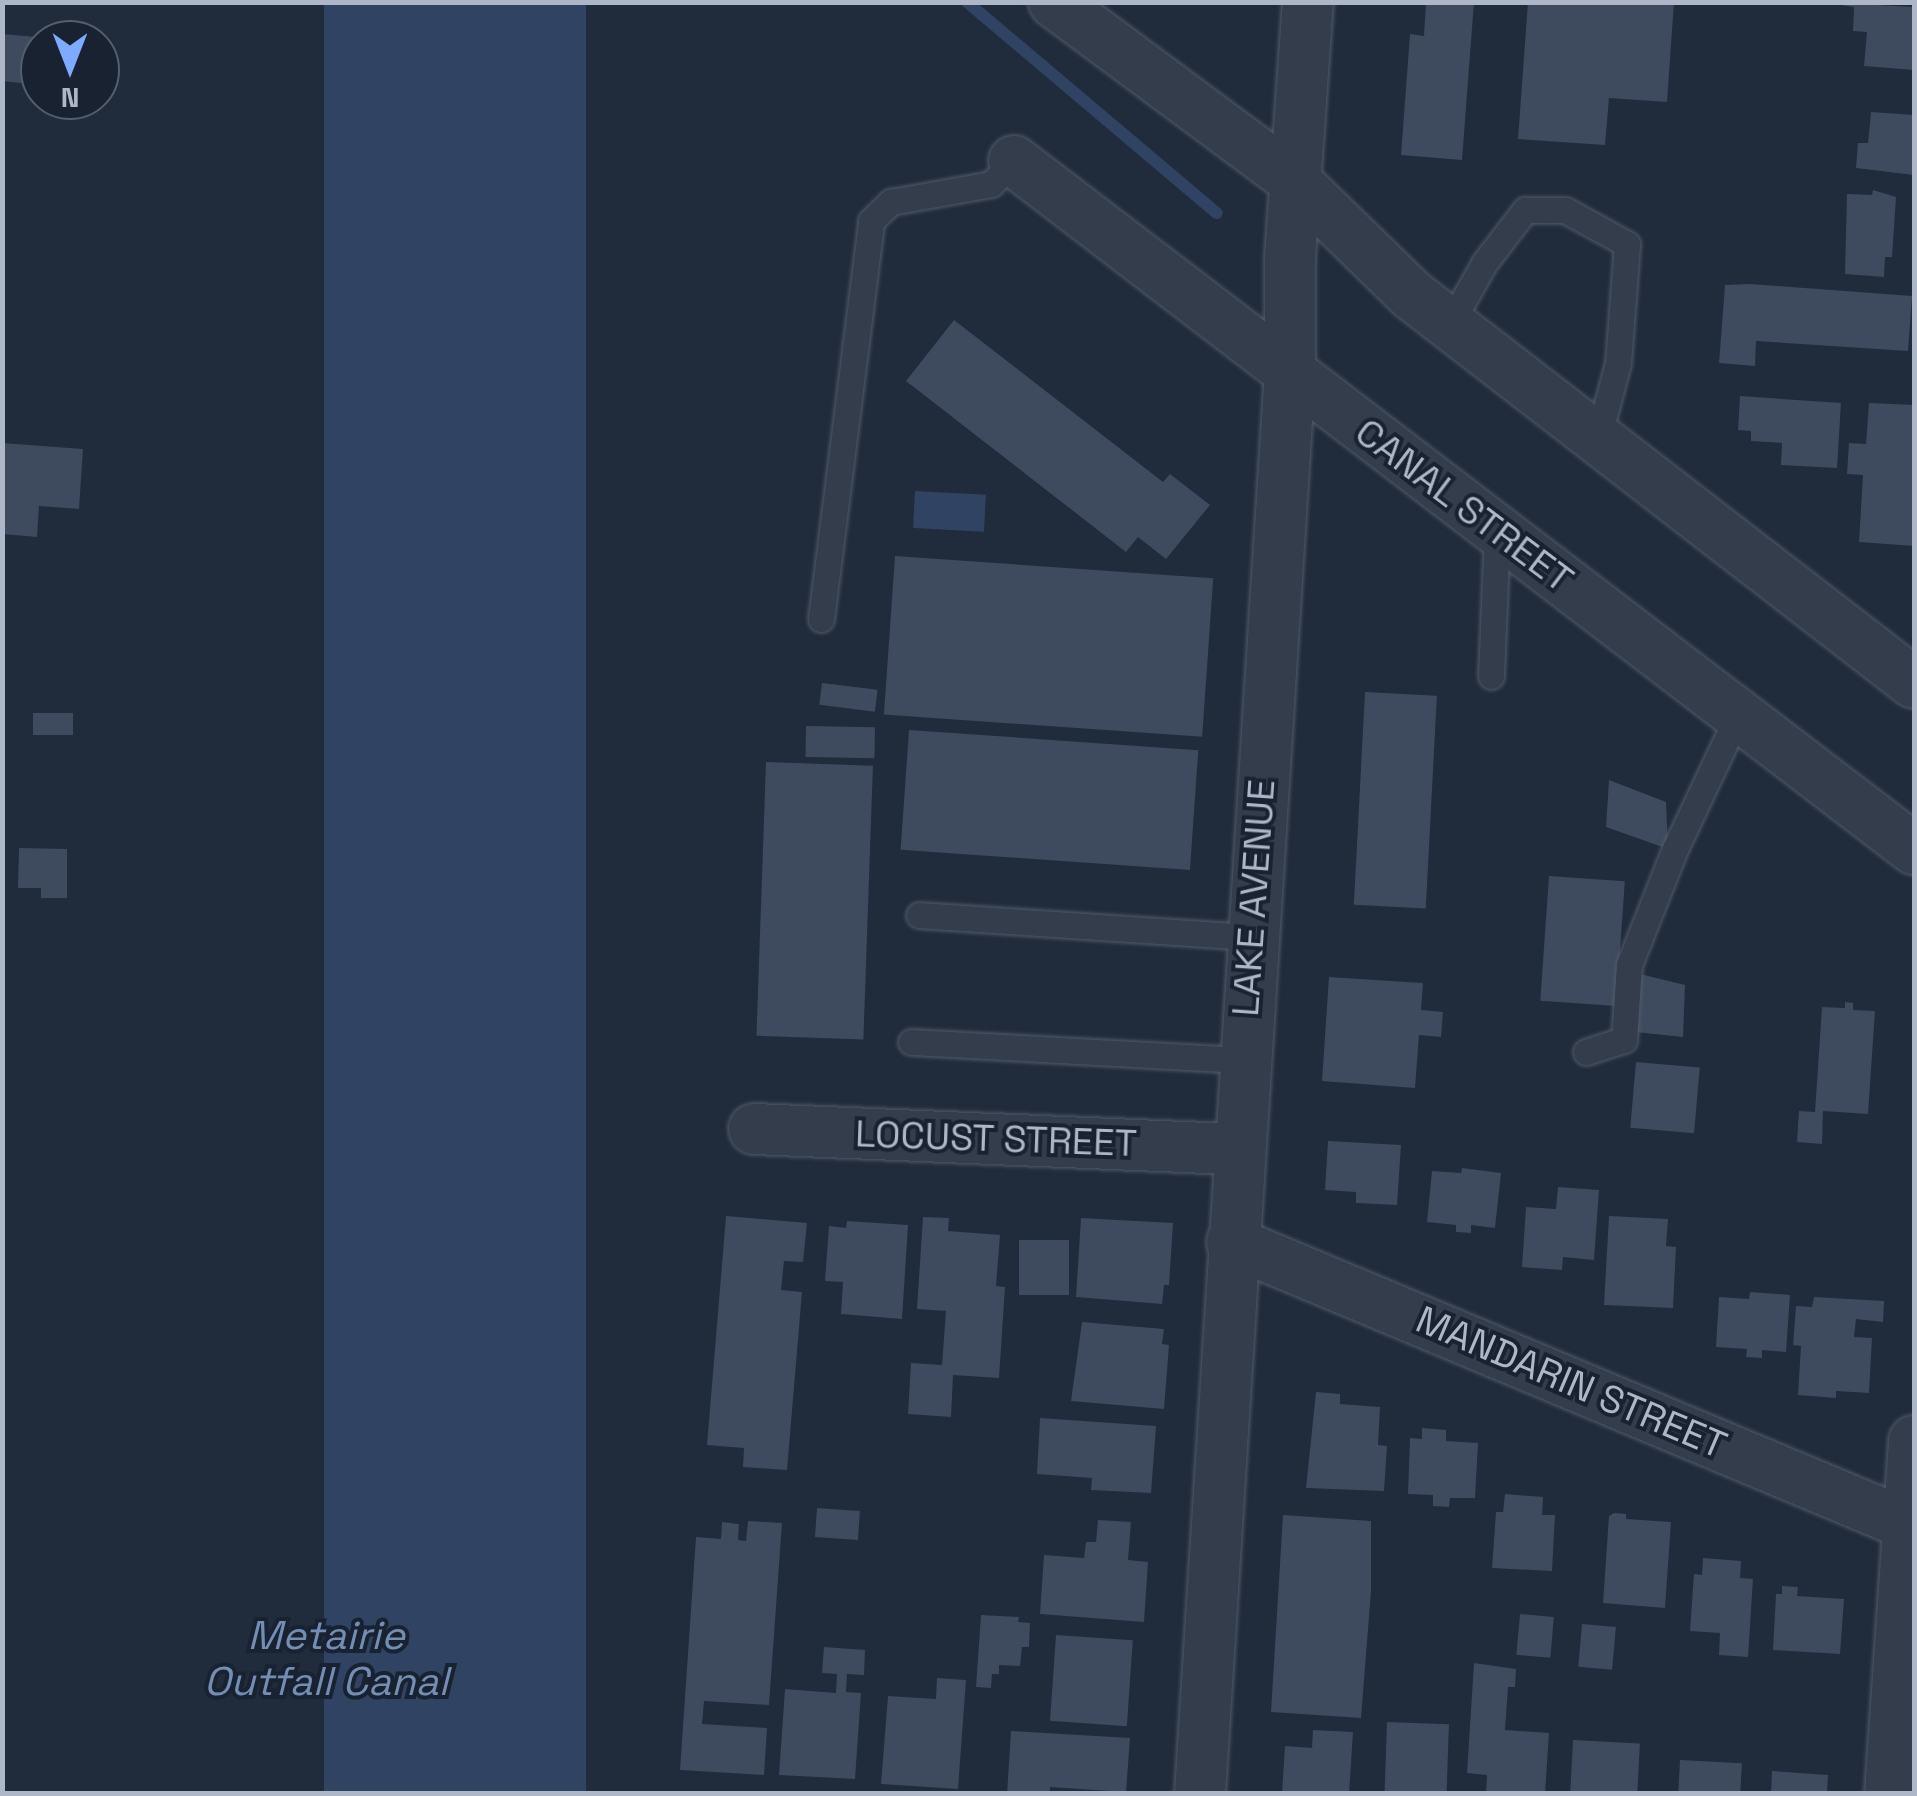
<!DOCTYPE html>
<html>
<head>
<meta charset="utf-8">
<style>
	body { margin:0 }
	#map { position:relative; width:1917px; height:1796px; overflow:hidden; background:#202b3b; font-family:"Space Grotesk",sans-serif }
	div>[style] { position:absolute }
	.water>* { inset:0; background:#304362; transform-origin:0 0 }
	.stream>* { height:12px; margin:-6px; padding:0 6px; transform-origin:6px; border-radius:6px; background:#304362 }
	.building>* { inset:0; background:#3e4a5e; transform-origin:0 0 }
	.roads { filter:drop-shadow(0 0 2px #515a69) drop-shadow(0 0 2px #515a69) }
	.lane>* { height:25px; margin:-12.5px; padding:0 12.5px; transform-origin:12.5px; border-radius:12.5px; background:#343d4b }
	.street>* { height:50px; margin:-25px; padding:0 25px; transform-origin:25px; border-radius:25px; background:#343d4b }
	span { translate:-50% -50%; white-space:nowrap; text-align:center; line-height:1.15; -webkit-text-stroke:8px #192230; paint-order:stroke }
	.street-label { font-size:38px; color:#aeb7c8 }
	.water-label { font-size:40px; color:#748db2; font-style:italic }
	.frame { position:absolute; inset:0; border:5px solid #aeb7c8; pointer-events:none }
	.north { position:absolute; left:20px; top:20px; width:100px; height:100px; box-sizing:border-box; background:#192230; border:2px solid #555e6d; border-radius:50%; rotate:180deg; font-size:28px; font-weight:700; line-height:40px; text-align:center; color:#aeb7c8 }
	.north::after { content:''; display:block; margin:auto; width:35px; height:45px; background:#7cabff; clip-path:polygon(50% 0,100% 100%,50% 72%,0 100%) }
</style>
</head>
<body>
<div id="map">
	<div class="water">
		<i style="left:324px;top:3px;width:262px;height:1796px"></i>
		<i style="left:915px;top:491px;width:71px;height:37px;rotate:3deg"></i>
	</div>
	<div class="stream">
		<i style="left:967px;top:2px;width:327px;rotate:40.2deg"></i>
	</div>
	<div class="building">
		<i style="clip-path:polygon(1426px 2px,1474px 2px,1462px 160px,1401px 155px,1410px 34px,1424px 36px)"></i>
		<i style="clip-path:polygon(1528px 2px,1674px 2px,1667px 102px,1609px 98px,1605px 145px,1518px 139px)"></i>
		<i style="clip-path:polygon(1820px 2px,1914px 7px,1914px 70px,1864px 66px,1867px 32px,1853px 31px,1854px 7px)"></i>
		<i style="left:2px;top:34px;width:38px;height:47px;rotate:5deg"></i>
		<i style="clip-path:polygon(1871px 112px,1914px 115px,1914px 175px,1856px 168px,1858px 143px,1868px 143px)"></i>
		<i style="clip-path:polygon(1873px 190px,1896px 197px,1892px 257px,1885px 257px,1884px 277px,1845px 274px,1847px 194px,1872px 195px)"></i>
		<i style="clip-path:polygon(1750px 284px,1912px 296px,1908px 351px,1756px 341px,1755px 366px,1719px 363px,1725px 285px)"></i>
		<i style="clip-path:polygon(954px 320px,1163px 482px,1170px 474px,1210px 505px,1166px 559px,1138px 537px,1126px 552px,906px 381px)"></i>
		<i style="clip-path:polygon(1740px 396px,1841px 403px,1837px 468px,1781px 465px,1782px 443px,1751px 441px,1751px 431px,1738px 430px)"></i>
		<i style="clip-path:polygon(1869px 403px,1914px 405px,1914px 546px,1859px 542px,1863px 475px,1847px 474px,1849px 443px,1866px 444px)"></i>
		<i style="clip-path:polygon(2px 443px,83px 449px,79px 509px,39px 506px,37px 537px,2px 534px)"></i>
		<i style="left:895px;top:556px;width:319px;height:159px;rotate:4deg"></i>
		<i style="left:822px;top:683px;width:56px;height:22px;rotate:7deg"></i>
		<i style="left:1365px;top:692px;width:72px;height:213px;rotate:3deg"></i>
		<i style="left:33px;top:713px;width:40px;height:22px"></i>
		<i style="left:806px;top:726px;width:69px;height:31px;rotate:1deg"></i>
		<i style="left:909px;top:730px;width:290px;height:120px;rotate:4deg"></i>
		<i style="left:766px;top:762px;width:107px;height:274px;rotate:2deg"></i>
		<i style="clip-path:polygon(1609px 780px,1666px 802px,1668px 849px,1606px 827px)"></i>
		<i style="clip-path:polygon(19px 848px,67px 849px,67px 898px,41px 898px,41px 888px,18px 888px)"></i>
		<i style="left:1549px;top:876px;width:76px;height:125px;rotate:4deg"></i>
		<i style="clip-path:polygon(1636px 973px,1685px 985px,1683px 1037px,1635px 1032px)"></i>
		<i style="clip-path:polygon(1329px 977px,1423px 983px,1421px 1010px,1443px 1012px,1441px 1037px,1419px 1035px,1415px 1088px,1322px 1081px)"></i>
		<i style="clip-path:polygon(1845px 1002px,1853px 1003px,1853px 1010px,1875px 1011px,1868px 1114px,1823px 1111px,1822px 1144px,1797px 1142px,1799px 1111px,1815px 1112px,1822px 1007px,1845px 1008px)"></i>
		<i style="left:1636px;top:1062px;width:64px;height:66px;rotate:5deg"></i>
		<i style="clip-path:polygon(1328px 1141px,1401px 1145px,1397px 1205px,1356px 1203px,1356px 1192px,1325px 1190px)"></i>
		<i style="clip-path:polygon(1462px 1168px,1501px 1173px,1495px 1228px,1471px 1225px,1471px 1233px,1456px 1232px,1456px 1225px,1427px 1222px,1432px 1171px,1461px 1173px)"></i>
		<i style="clip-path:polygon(1558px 1187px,1599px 1190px,1594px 1260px,1563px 1257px,1562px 1270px,1522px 1267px,1526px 1207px,1556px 1209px)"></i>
		<i style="clip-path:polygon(726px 1216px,807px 1223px,803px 1262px,784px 1261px,781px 1290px,802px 1292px,787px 1470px,743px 1467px,744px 1448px,707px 1445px)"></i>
		<i style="clip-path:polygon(1609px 1216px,1668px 1219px,1666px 1246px,1676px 1247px,1673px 1308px,1604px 1305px)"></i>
		<i style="clip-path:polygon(923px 1217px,949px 1218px,948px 1231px,1000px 1235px,996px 1286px,1005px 1287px,999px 1378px,953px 1375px,951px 1417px,908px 1414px,911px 1363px,942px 1365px,946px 1311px,917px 1309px)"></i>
		<i style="clip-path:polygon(1081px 1218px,1173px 1223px,1169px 1285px,1164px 1285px,1162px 1304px,1076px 1297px)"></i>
		<i style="clip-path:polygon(847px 1221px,908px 1225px,902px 1319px,841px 1314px,843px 1282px,825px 1281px,829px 1226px,846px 1228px)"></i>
		<i style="left:1019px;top:1240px;width:50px;height:55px"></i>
		<i style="clip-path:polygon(1750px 1292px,1790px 1295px,1786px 1352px,1762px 1350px,1762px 1358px,1746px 1357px,1747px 1349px,1716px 1347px,1719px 1297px,1749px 1299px)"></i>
		<i style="clip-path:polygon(1814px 1297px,1884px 1301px,1883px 1322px,1856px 1319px,1854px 1337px,1872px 1338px,1869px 1393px,1836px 1391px,1836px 1398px,1798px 1395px,1801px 1346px,1793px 1345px,1796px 1306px,1812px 1307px)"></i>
		<i style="clip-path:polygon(1082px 1322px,1164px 1329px,1162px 1344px,1169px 1345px,1164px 1409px,1071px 1401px)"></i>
		<i style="clip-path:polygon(1316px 1392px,1340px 1394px,1340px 1404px,1380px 1407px,1378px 1445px,1387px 1446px,1384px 1491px,1306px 1488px)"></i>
		<i style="clip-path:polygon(1040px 1418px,1156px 1426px,1151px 1493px,1091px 1490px,1092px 1478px,1037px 1474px)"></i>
		<i style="clip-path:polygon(1422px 1428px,1446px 1430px,1446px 1441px,1478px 1443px,1475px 1498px,1450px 1498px,1449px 1507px,1433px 1506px,1433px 1495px,1408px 1494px,1410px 1438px,1422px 1439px)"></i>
		<i style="clip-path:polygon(1505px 1494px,1543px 1497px,1542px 1515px,1555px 1515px,1552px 1571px,1492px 1568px,1496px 1512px,1503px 1512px)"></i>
		<i style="left:817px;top:1508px;width:43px;height:29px;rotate:4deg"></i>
		<i style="clip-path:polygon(1614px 1513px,1626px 1514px,1626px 1519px,1671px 1522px,1665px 1608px,1603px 1603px,1609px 1516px)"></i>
		<i style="clip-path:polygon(1283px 1515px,1371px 1521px,1371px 1591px,1361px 1718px,1271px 1712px)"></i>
		<i style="clip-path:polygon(1098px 1520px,1131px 1522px,1128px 1560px,1148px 1562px,1144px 1622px,1040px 1614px,1044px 1555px,1084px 1558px,1086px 1542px,1096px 1542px)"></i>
		<i style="clip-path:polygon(748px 1521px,782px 1523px,769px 1705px,704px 1701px,702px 1724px,767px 1728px,764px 1775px,680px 1770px,696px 1537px,721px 1539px,722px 1522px,739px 1524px,738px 1540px,746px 1541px)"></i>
		<i style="clip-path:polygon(1703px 1558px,1741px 1561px,1740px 1578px,1753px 1579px,1748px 1657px,1719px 1655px,1720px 1633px,1690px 1631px,1694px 1574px,1702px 1575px)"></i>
		<i style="clip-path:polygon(1782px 1586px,1798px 1587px,1797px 1596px,1844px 1599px,1840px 1654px,1773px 1650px,1776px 1594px,1782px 1594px)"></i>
		<i style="left:1520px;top:1614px;width:34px;height:41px;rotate:5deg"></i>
		<i style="clip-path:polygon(981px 1615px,1019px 1617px,1018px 1622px,1030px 1623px,1029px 1647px,1022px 1647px,1020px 1666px,999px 1665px,999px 1674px,992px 1674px,991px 1688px,976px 1687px)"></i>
		<i style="left:1582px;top:1624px;width:34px;height:43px;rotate:5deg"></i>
		<i style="left:1056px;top:1635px;width:77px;height:86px;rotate:4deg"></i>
		<i style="clip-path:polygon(824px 1647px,865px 1650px,864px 1675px,847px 1674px,846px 1692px,861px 1693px,855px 1779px,779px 1775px,785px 1689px,836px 1693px,837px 1674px,822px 1673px)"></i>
		<i style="clip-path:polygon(1474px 1663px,1516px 1669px,1515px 1687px,1508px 1687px,1505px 1730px,1549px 1733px,1545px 1794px,1486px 1794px,1487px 1775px,1467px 1773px)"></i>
		<i style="clip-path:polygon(937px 1678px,966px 1680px,958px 1789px,881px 1784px,888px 1696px,936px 1699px)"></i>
		<i style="left:1387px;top:1722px;width:62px;height:72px;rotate:2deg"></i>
		<i style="clip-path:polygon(1313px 1730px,1353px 1732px,1349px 1794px,1282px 1794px,1285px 1746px,1312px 1748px)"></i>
		<i style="clip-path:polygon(1011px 1731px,1130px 1738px,1126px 1792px,1050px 1787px,1050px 1794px,1007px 1794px)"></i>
		<i style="left:1573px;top:1740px;width:67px;height:54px;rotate:3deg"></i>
		<i style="left:1680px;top:1760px;width:62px;height:34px;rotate:3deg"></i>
		<i style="clip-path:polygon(1772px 1771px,1828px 1775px,1827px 1794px,1771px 1794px)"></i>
	</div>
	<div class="roads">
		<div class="lane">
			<i style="left:1450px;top:324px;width:71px;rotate:-60.6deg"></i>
			<i style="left:1485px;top:262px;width:66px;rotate:-52.4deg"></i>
			<i style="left:1525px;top:210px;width:40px"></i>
			<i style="left:1565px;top:210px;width:71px;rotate:28.7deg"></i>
			<i style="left:1627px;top:244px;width:119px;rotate:94.3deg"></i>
			<i style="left:1618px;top:363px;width:78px;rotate:104.9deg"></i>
			<i style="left:821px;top:619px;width:401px;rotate:-82.8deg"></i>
			<i style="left:871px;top:221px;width:28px;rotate:-44deg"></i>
			<i style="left:891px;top:202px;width:102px;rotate:-10.2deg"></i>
			<i style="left:991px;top:184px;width:33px;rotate:-45deg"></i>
			<i style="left:1491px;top:676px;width:145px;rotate:-87.6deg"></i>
			<i style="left:919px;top:915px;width:334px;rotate:3.8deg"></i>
			<i style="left:911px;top:1042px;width:333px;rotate:3.1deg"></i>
			<i style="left:1586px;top:1052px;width:40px;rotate:-18deg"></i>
			<i style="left:1624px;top:1040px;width:75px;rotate:-86.2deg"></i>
			<i style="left:1629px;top:965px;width:125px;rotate:-68.4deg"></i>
			<i style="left:1675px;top:849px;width:148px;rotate:-64.8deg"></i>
		</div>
		<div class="street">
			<i style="left:1054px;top:2px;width:299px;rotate:36.6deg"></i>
			<i style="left:1294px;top:180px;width:165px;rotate:44.3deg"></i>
			<i style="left:1412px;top:295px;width:634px;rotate:37.7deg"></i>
			<i style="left:1014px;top:161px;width:1133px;rotate:37.4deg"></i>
			<i style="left:754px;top:1129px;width:483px;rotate:2.4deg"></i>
			<i style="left:1232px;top:1242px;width:734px;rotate:22.69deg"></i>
			<i style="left:1200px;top:1794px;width:1425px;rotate:-86.38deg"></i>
			<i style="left:1290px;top:372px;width:114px;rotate:-90deg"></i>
			<i style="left:1290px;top:258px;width:257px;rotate:-86deg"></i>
			<i style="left:1890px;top:1794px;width:354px;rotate:-86.1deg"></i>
		</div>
	</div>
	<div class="street-label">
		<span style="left:1464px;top:506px;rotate:37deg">CANAL STREET</span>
		<span style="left:1254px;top:898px;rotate:-86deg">LAKE AVENUE</span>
		<span style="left:996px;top:1139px;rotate:2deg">LOCUST STREET</span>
		<span style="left:1571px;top:1383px;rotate:23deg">MANDARIN STREET</span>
	</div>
	<div class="water-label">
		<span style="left:326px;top:1659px">Metairie<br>Outfall Canal</span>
	</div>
	<div class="frame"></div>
	<div class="north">N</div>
</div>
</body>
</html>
